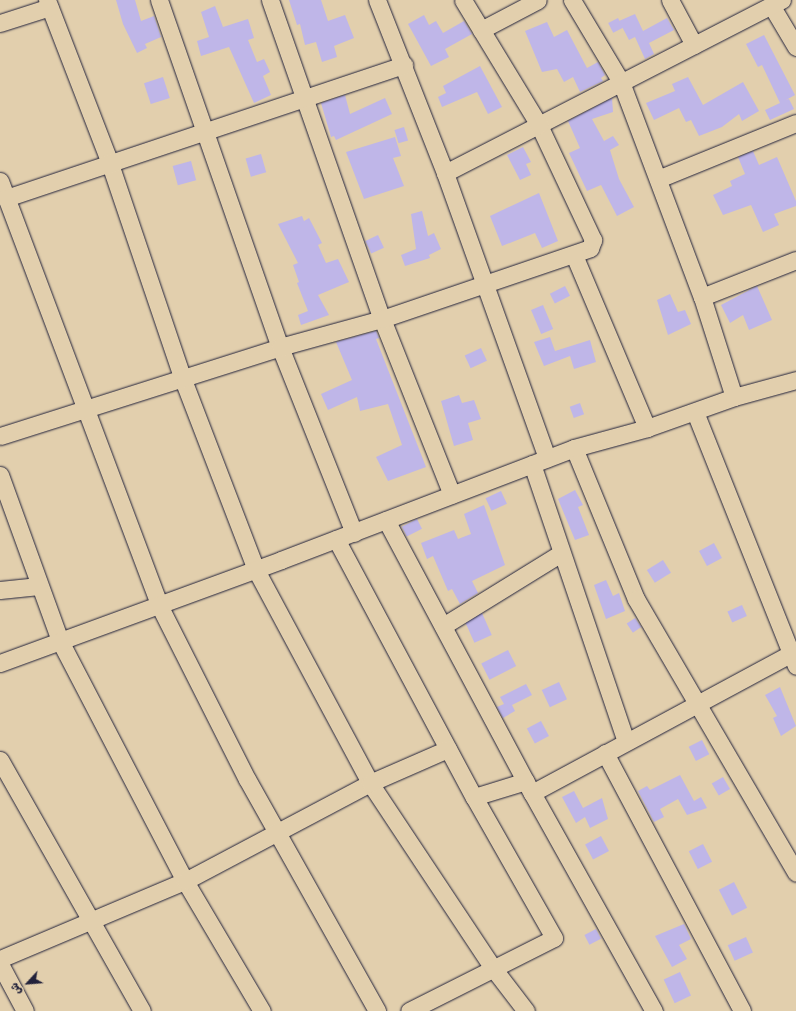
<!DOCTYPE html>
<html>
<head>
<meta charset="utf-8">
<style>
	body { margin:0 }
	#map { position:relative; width:796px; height:1011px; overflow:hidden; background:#e2cfad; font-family:Dekko,"Playpen Sans Arabic",sans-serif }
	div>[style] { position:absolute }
	.building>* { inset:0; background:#bfb6e8; transform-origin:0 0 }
	.roads { filter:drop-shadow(0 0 1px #22223b) drop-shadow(0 0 1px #22223b) }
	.minor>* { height:17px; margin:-8.5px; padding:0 8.5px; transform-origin:8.5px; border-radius:8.5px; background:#e2cfad }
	span { translate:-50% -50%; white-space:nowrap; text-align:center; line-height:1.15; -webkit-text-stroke:3px #e2cfad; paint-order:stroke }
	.north { position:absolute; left:8px; top:963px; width:40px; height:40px; -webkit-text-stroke:3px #e2cfad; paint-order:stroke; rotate:244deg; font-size:11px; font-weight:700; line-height:16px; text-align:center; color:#22223b }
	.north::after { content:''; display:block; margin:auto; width:14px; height:18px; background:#22223b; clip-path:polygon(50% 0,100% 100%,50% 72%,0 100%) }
</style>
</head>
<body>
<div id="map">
	<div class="building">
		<i style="clip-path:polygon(116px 0,135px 0,141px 21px,154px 16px,161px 37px,145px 44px,147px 48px,137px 53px,123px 24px)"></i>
		<i style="clip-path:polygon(289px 0,321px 0,328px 21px,345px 15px,354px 38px,334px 46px,337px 57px,322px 62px,316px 42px,305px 45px,300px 24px,297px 25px)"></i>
		<i style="clip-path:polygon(215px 6px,223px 27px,248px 19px,254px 38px,248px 40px,257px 62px,264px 59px,270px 72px,263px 76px,271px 95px,254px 103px,229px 47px,201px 56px,197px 41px,209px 37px,201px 12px)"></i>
		<i style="clip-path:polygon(635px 14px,643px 31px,667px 18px,674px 30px,649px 43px,654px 54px,645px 59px,635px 37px,629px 40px,619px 21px)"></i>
		<i style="clip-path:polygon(424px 15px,429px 25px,436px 21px,443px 33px,464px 21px,472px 34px,445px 49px,449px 57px,431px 66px,408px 24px)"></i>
		<i style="left:618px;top:18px;width:11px;height:11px;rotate:63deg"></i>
		<i style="clip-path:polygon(547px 22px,554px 37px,567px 30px,587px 68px,598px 62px,605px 75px,601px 78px,603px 81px,580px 92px,573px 77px,564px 82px,557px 69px,542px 72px,525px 31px)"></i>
		<i style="clip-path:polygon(764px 35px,795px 95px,786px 100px,789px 99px,794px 109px,770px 120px,765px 110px,780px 103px,762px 65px,758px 67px,746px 44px)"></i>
		<i style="clip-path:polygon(480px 66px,502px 107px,488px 114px,477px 92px,442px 107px,438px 97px,446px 93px,443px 86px)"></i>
		<i style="left:163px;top:77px;width:22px;height:20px;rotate:72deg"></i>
		<i style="clip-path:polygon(688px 77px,703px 105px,743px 82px,759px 111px,742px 121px,739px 114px,722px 127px,699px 136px,691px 120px,686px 122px,679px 108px,654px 120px,646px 103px,675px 91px,672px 84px)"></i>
		<i style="clip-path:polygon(345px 95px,350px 114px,385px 98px,392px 114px,336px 140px,334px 136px,331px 137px,321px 103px)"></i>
		<i style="clip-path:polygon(612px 98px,613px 112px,592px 119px,604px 141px,613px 136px,619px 145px,610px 150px,619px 179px,634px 207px,617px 216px,601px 185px,587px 191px,569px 153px,580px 148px,568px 121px)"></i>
		<i style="left:404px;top:127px;width:14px;height:10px;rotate:73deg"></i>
		<i style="clip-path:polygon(395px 137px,401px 156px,393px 158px,404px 186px,364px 199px,346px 152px)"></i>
		<i style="clip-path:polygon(523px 147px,531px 162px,526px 164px,531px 175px,520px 180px,507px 155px)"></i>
		<i style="clip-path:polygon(753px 151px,759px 165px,777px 157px,796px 201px,796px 206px,774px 214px,779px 225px,763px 232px,751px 205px,723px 215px,713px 195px,732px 186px,730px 181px,745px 174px,738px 157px)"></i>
		<i style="left:261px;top:154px;width:19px;height:16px;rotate:74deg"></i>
		<i style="left:191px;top:161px;width:20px;height:19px;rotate:75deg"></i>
		<i style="clip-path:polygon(539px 193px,558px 241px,542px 248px,535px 233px,502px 246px,490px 216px)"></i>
		<i style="clip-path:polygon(422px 211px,428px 236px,434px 233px,441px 249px,429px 255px,430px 258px,405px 266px,401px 255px,416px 249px,411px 214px)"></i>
		<i style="clip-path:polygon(302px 216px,304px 221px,309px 218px,322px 243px,318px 245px,326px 263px,338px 259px,349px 282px,318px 295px,329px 315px,301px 325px,298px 315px,308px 311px,297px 283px,299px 282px,293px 265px,298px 263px,278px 224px)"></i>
		<i style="left:378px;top:235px;width:14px;height:14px;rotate:65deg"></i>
		<i style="left:565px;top:286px;width:11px;height:17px;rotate:63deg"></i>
		<i style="clip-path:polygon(757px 286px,772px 320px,749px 330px,743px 315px,730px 323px,721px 305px)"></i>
		<i style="clip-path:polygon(670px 294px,678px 312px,685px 310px,691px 324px,668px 335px,657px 300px)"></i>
		<i style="left:543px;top:305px;width:26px;height:13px;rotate:67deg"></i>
		<i style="clip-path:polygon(376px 331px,379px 338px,376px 339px,426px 467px,388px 481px,376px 457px,402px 445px,388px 404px,360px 411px,357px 397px,328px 410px,321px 394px,352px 380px,336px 342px)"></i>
		<i style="clip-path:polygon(550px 337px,555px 351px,590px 340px,596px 362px,574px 369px,570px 356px,544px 366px,534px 342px)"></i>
		<i style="left:481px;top:348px;width:14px;height:18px;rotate:65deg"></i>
		<i style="clip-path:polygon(459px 395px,462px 403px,474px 400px,481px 419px,468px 423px,473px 440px,454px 446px,441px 401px)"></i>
		<i style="left:580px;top:403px;width:12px;height:11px;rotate:70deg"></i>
		<i style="clip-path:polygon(575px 490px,583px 505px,578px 507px,589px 535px,575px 540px,558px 499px)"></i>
		<i style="left:501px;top:491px;width:14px;height:17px;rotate:65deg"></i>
		<i style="clip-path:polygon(484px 505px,505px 565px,472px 581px,478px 593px,460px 604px,452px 589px,448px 591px,433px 556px,427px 559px,421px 543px,454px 530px,458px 539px,471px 534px,464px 514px)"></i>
		<i style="left:417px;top:519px;width:11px;height:17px;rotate:63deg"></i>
		<i style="left:714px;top:543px;width:17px;height:17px;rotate:62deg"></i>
		<i style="left:663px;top:560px;width:15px;height:19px;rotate:58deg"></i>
		<i style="clip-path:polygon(606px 580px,613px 596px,619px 593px,625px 611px,606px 619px,594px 585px)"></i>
		<i style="left:742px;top:605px;width:12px;height:16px;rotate:66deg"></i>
		<i style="left:482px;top:613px;width:24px;height:19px;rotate:66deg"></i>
		<i style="left:635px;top:618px;width:11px;height:10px;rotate:56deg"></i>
		<i style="left:508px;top:650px;width:18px;height:30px;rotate:63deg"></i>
		<i style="left:559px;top:682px;width:19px;height:19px;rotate:65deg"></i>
		<i style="clip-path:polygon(526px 684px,532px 695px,512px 705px,515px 711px,503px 718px,497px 707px,504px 704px,500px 697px)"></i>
		<i style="clip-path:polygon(780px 687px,796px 726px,781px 736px,773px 718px,777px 716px,765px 695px)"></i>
		<i style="left:541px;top:721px;width:17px;height:16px;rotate:62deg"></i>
		<i style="left:702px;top:740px;width:16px;height:15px;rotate:63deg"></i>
		<i style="clip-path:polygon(680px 775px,694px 801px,701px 797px,707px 808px,687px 815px,678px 799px,660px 809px,664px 817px,654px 822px,638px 791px,647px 786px,650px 790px)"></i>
		<i style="left:723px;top:777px;width:14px;height:13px;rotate:60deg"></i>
		<i style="clip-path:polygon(574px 791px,583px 808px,602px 798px,608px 819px,590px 828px,585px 817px,576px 823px,562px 797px)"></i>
		<i style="left:601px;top:836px;width:17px;height:18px;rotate:62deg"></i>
		<i style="left:703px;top:844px;width:20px;height:16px;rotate:63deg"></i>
		<i style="left:734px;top:882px;width:29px;height:17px;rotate:63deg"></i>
		<i style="clip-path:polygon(684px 924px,691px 939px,679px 945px,687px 959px,672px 967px,655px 936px)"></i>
		<i style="left:596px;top:929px;width:11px;height:13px;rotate:63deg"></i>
		<i style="left:746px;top:937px;width:17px;height:20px;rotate:66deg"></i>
		<i style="left:680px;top:972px;width:26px;height:18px;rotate:65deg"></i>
	</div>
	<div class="roads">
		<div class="minor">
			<i style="left:47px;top:0;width:173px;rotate:68.9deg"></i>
			<i style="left:109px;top:161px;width:228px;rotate:71.3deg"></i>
			<i style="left:182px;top:377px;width:207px;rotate:69deg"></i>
			<i style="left:256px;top:570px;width:242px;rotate:61.8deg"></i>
			<i style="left:370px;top:783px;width:222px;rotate:56.4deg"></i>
			<i style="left:493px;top:968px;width:54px;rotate:52.5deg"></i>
			<i style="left:159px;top:0;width:367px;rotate:70.8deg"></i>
			<i style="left:280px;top:347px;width:200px;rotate:68.3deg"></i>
			<i style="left:270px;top:0;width:338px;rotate:70.7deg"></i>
			<i style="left:382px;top:319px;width:189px;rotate:68.3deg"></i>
			<i style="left:377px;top:0;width:186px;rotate:68.5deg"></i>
			<i style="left:445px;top:173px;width:303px;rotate:70.3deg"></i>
			<i style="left:572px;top:0;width:96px;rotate:59.1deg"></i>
			<i style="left:621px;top:82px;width:230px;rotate:69.4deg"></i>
			<i style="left:702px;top:297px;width:105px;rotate:72.3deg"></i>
			<i style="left:670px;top:0;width:51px;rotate:61.9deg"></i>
			<i style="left:771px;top:5px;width:49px;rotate:59.2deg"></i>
			<i style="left:0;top:23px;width:52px;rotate:-17.7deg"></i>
			<i style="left:481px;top:30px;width:64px;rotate:-27.8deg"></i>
			<i style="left:445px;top:173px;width:379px;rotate:-27.2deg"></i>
			<i style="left:658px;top:179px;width:149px;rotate:-22.1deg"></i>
			<i style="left:0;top:181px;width:453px;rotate:69.4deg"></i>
			<i style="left:159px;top:605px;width:195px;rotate:63.2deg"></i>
			<i style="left:247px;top:779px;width:266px;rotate:60.7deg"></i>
			<i style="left:6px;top:198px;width:420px;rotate:-18.5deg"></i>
			<i style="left:574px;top:255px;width:188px;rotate:67.1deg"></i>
			<i style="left:702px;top:297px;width:101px;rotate:-21.5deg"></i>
			<i style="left:695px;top:412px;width:273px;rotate:68.3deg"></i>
			<i style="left:0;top:436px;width:294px;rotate:-17.6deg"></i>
			<i style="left:280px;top:347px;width:106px;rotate:-15.4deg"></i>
			<i style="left:382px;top:319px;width:220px;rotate:-18.8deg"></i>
			<i style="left:590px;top:248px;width:9px;rotate:-69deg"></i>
			<i style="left:593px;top:240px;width:127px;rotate:-115.2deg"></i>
			<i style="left:539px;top:125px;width:146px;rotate:-121.3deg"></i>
			<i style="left:574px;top:448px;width:163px;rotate:67.7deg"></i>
			<i style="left:636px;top:599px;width:317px;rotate:59.7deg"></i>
			<i style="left:532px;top:464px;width:293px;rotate:71.3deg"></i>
			<i style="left:0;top:475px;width:177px;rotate:70.1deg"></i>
			<i style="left:60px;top:641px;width:271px;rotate:62.5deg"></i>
			<i style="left:185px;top:881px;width:151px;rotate:59.4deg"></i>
			<i style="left:386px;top:520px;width:310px;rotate:61.9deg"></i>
			<i style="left:532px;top:793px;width:250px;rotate:60.8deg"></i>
			<i style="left:336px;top:539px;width:293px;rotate:61.9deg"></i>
			<i style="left:474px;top:797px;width:162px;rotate:60.4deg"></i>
			<i style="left:554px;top:938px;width:162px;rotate:153.3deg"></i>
			<i style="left:0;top:590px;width:39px;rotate:-6deg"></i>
			<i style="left:443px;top:626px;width:139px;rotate:-31.7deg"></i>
			<i style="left:0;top:663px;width:299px;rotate:-20.1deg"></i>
			<i style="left:281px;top:560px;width:314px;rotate:-20.9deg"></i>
			<i style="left:574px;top:448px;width:76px;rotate:-15.3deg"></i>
			<i style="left:647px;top:428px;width:92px;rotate:-19.6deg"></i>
			<i style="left:734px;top:397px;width:64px;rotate:-15.3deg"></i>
			<i style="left:605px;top:753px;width:292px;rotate:62deg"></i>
			<i style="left:0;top:760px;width:288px;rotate:60.5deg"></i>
			<i style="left:532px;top:793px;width:300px;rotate:-28.3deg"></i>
			<i style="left:474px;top:797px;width:54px;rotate:-17.1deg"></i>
			<i style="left:0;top:959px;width:201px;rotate:-22.9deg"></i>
			<i style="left:185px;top:881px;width:209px;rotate:-27.9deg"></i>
			<i style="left:370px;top:783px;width:85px;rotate:-23.6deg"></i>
			<i style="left:0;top:964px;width:53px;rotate:62deg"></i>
		</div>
	</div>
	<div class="north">ش</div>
</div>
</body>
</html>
